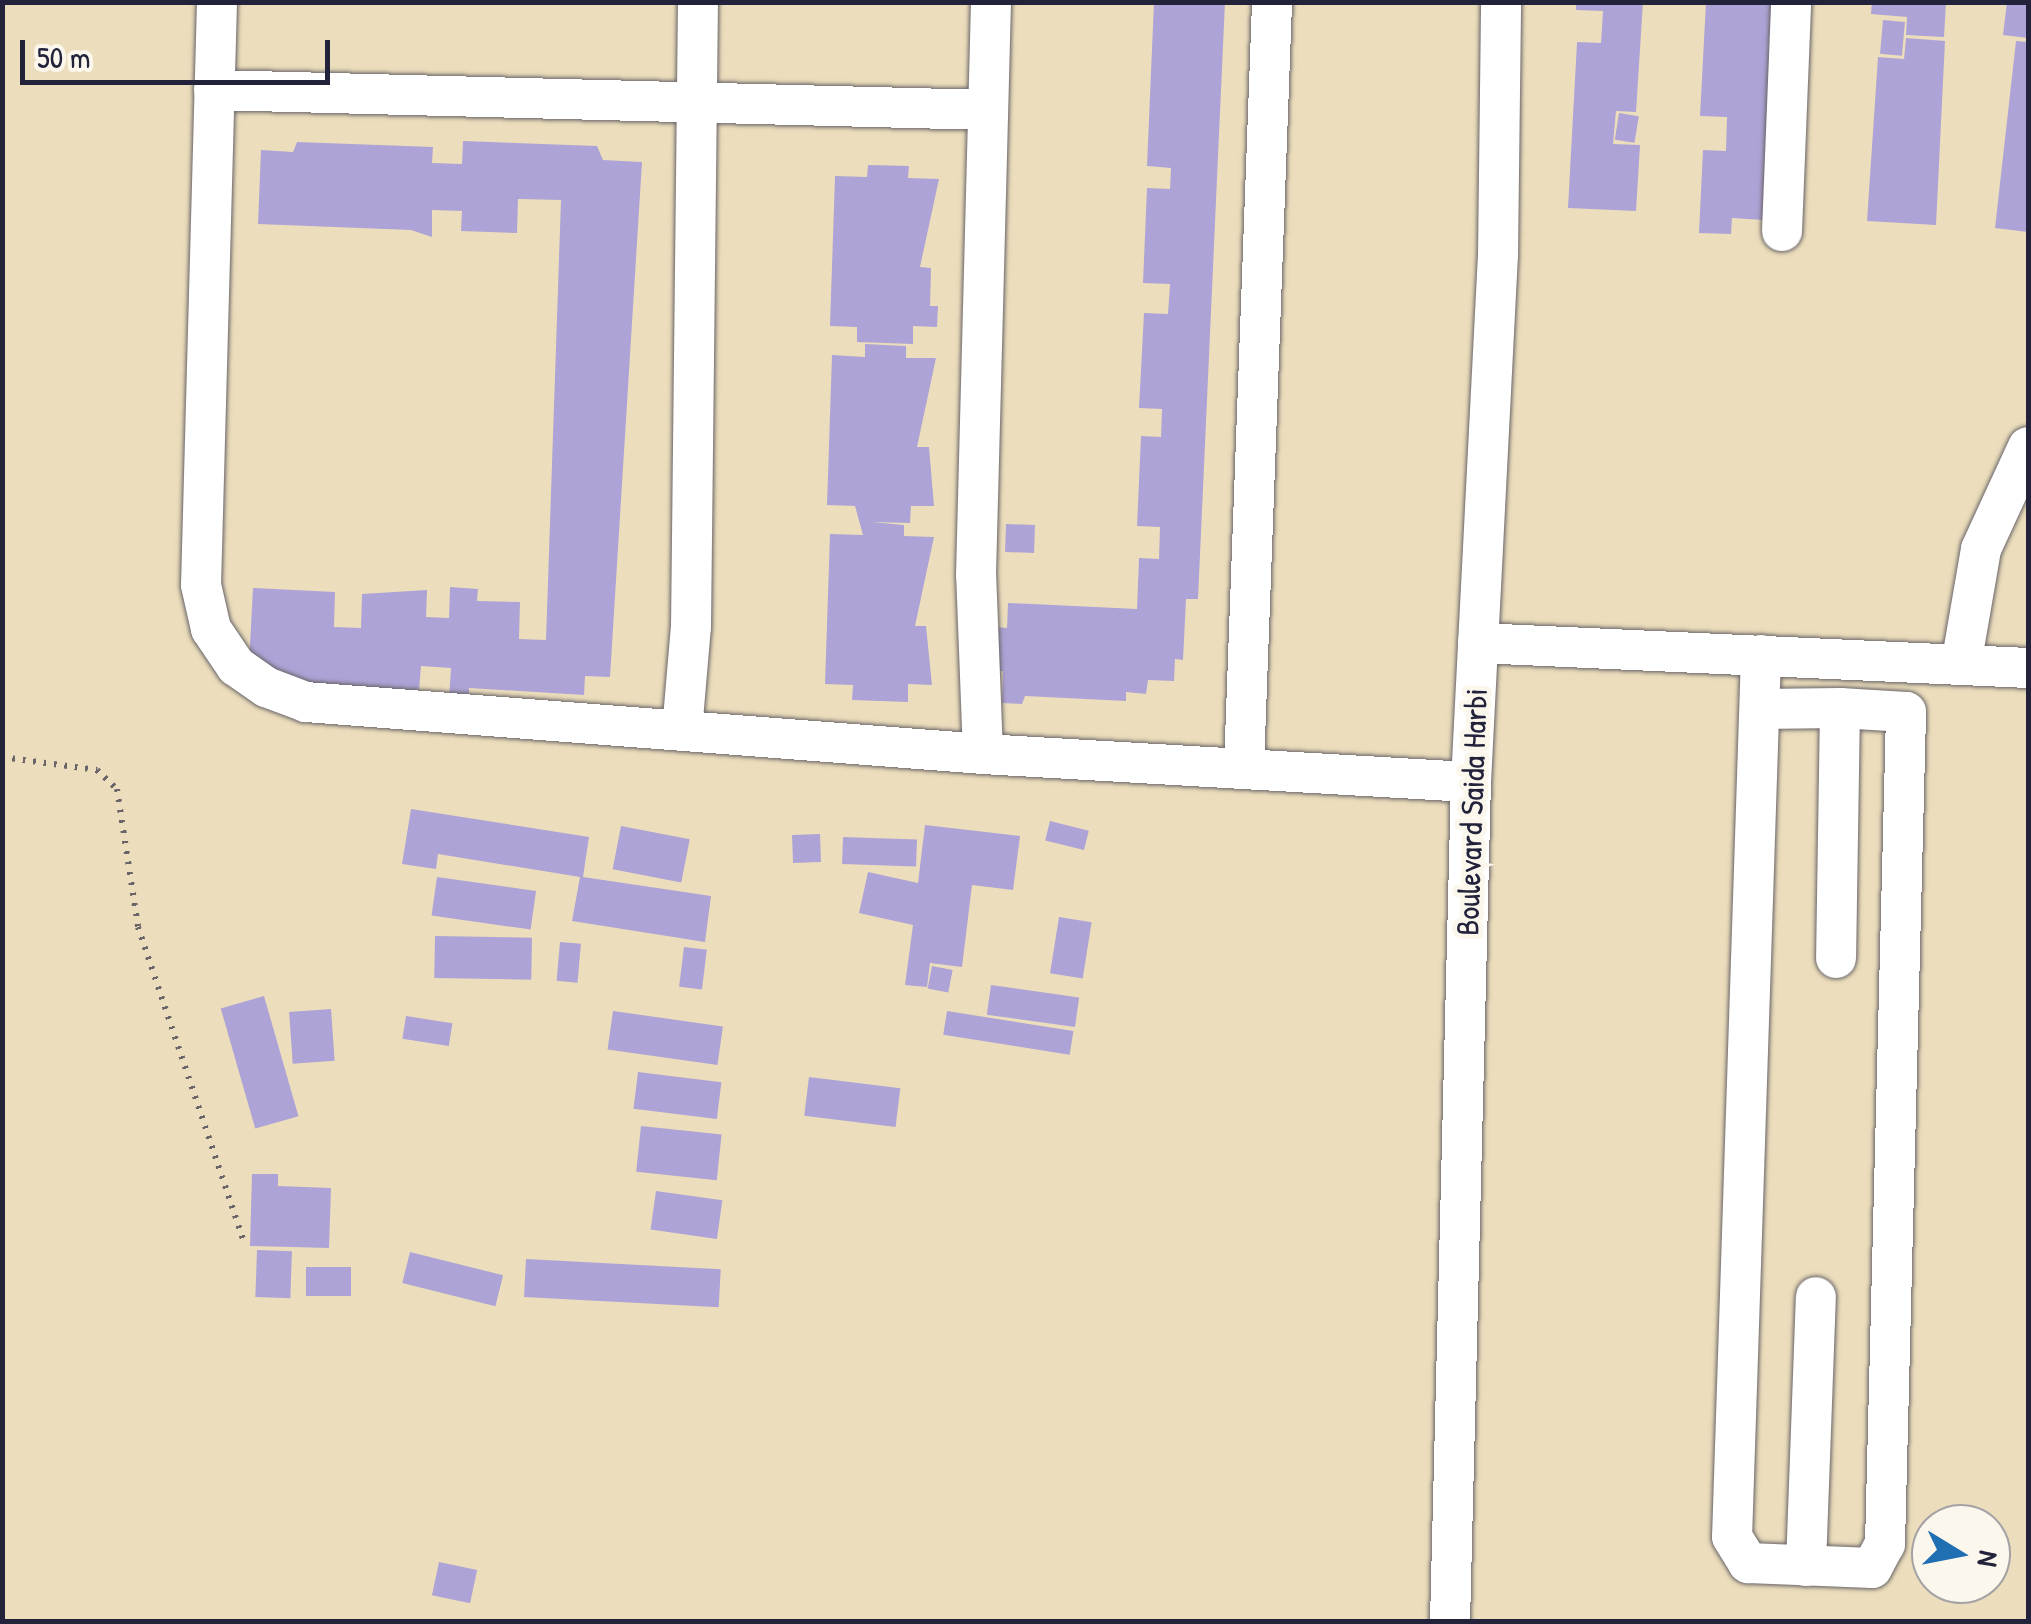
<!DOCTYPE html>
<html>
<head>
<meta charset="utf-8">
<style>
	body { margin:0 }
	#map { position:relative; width:2031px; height:1624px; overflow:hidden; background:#ecdebc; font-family:"Patrick Hand",sans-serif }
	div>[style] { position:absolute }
	.building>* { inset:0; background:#aea3d6; transform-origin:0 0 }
	.path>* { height:6px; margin-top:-3px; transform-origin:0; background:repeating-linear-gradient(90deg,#696468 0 2.5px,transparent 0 10.5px) }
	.roads { filter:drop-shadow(0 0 2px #696468) drop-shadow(0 0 2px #696468) }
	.minor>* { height:40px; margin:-20px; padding:0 20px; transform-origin:20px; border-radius:20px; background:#fff }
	span { translate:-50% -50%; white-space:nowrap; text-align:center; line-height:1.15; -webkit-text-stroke:10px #fbf7ec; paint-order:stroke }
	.street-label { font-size:32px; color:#22223b }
	.frame { position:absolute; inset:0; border:5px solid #22223b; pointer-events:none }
	.north { position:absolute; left:1911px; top:1504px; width:100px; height:100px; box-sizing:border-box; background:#fbf7ec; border:2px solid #a4a2a5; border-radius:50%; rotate:100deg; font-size:28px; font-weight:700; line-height:40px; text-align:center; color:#22223b }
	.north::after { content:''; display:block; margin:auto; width:35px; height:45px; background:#1f6fb2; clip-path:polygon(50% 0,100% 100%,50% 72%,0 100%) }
	.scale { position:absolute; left:20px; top:40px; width:310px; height:45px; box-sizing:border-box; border:5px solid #22223b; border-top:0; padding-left:12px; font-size:30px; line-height:35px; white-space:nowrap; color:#22223b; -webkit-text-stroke:8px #fbf7ec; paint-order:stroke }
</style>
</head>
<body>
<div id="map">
	<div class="building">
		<i style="clip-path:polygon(1154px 2px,1225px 2px,1198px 599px,1186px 599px,1183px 660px,1175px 659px,1174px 681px,1148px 680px,1146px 694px,1126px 692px,1126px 701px,1025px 696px,1022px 704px,1002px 703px,1003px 671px,993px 671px,995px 627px,1007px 628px,1008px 603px,1137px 609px,1139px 558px,1159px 559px,1160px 527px,1137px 526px,1141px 436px,1161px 437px,1162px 409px,1139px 408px,1144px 313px,1168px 314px,1170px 284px,1143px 283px,1147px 188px,1170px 189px,1171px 168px,1147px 166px)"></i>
		<i style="clip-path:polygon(1576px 2px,1643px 2px,1636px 112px,1616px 111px,1613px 144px,1640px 145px,1636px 211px,1568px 208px,1577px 42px,1601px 43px,1603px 11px,1576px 10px)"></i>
		<i style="clip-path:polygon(1706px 2px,1775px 2px,1764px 220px,1732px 218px,1731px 234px,1699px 233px,1703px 150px,1726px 151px,1727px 117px,1700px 116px)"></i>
		<i style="clip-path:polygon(1872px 2px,1946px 2px,1944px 37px,1906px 35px,1907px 17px,1871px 14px)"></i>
		<i style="clip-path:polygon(2007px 2px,2028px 2px,2028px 38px,2003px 35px)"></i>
		<i style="left:1883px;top:20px;width:22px;height:34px;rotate:5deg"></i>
		<i style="clip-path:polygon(1906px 38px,1945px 41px,1936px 225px,1867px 221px,1878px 57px,1904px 59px)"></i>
		<i style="clip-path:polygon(2016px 41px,2028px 42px,2028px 232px,1995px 228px)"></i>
		<i style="left:1619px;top:113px;width:20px;height:27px;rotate:9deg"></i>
		<i style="clip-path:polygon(463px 141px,597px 146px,603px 160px,642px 162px,610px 677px,585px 676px,584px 695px,469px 688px,469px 699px,449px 698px,451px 668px,421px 666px,418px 703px,298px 687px,249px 663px,253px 588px,335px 592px,334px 627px,361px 628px,362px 594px,427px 590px,426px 617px,449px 618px,450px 587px,478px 589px,477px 601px,520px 602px,519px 639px,546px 640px,561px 200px,518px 199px,517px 233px,461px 231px,462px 211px,432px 210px,432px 237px,411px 230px,258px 224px,261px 150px,293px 152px,297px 142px,433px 147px,432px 163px,462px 164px)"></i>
		<i style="clip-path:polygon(868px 165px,909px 166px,908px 178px,939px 179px,920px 267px,931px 268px,930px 306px,938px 306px,937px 327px,913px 326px,913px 344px,857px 342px,857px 327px,830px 326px,835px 176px,867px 177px)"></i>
		<i style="clip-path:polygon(865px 344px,906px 346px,906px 358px,936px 358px,917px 447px,929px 447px,934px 506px,911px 506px,910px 523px,871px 522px,904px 525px,904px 536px,934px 537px,915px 626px,926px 626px,932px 685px,908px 684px,908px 702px,852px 700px,853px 685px,825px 684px,830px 534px,863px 535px,855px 506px,827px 505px,832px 355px,865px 357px)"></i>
		<i style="left:1006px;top:524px;width:29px;height:28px;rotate:2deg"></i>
		<i style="clip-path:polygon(411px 809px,589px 837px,583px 877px,711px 896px,705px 942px,572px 921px,580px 877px,438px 854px,436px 869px,402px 864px)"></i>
		<i style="left:1050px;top:821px;width:40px;height:20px;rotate:14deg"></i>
		<i style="clip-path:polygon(925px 825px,1020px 836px,1013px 890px,972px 885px,962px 967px,930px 963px,927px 987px,905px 985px,913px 925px,859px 913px,868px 872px,918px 883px)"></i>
		<i style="left:621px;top:826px;width:70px;height:44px;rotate:11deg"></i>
		<i style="left:820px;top:834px;width:28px;height:28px;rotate:88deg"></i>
		<i style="left:843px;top:837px;width:74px;height:27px;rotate:2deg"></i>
		<i style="left:437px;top:877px;width:100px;height:39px;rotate:8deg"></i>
		<i style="left:1059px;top:917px;width:33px;height:57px;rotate:9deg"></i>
		<i style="left:435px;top:936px;width:97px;height:42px;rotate:1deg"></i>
		<i style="left:560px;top:942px;width:21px;height:39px;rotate:5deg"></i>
		<i style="left:684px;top:947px;width:23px;height:40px;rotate:7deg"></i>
		<i style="left:932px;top:966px;width:21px;height:23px;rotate:11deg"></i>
		<i style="left:991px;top:985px;width:89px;height:30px;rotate:8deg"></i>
		<i style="left:264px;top:996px;width:125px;height:45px;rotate:74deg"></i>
		<i style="left:331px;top:1009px;width:52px;height:42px;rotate:86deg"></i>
		<i style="left:613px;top:1011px;width:111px;height:39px;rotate:8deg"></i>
		<i style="left:947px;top:1011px;width:128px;height:24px;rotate:9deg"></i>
		<i style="left:406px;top:1016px;width:47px;height:23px;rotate:9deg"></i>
		<i style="left:638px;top:1072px;width:84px;height:37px;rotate:7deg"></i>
		<i style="left:809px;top:1077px;width:92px;height:39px;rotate:7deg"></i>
		<i style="left:641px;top:1126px;width:81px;height:46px;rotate:6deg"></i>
		<i style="clip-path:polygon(252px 1174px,278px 1174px,278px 1186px,331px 1188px,329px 1248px,250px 1246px)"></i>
		<i style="left:656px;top:1191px;width:67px;height:39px;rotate:8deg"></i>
		<i style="left:257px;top:1250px;width:35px;height:47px;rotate:2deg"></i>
		<i style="left:410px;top:1252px;width:96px;height:32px;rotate:14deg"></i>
		<i style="left:526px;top:1259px;width:195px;height:38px;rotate:3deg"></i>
		<i style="left:306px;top:1267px;width:45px;height:29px"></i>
		<i style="left:439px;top:1562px;width:39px;height:34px;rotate:12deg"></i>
	</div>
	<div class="path">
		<i style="left:2px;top:757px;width:96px;rotate:7.8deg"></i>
		<i style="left:97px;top:770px;width:28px;rotate:44deg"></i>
		<i style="left:117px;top:789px;width:140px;rotate:81.3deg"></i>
		<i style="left:138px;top:927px;width:329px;rotate:71.4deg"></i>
	</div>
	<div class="roads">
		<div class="minor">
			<i style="left:217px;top:2px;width:583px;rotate:91.57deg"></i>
			<i style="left:201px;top:585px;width:45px;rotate:77.2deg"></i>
			<i style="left:211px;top:629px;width:45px;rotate:56deg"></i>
			<i style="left:236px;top:666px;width:37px;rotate:35deg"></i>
			<i style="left:266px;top:687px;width:43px;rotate:20.6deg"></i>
			<i style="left:306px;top:702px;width:679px;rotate:4.39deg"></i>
			<i style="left:983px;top:754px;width:489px;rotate:3.3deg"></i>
			<i style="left:214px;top:90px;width:774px;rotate:1.48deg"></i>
			<i style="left:1782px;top:231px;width:229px;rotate:-87.7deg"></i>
			<i style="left:1478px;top:643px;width:551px;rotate:2.6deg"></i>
			<i style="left:1761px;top:655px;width:882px;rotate:91.88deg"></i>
			<i style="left:1732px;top:1537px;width:31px;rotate:58deg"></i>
			<i style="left:1748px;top:1563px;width:124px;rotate:2.3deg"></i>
			<i style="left:1872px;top:1568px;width:27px;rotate:-62deg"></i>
			<i style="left:1885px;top:1544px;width:832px;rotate:-88.55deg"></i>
			<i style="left:1906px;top:712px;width:66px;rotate:-176.5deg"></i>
			<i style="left:1961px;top:665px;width:118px;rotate:-80.2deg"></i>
			<i style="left:1981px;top:549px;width:112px;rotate:-65.3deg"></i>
			<i style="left:1760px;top:709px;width:80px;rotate:-0.7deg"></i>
			<i style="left:1840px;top:708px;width:250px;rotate:90.9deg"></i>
			<i style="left:682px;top:731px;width:104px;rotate:-85.1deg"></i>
			<i style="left:691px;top:627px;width:625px;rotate:-89.36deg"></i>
			<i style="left:983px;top:754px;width:179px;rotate:-92.2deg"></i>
			<i style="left:976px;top:575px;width:573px;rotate:-88.5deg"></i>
			<i style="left:1244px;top:767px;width:766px;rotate:-87.9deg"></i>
			<i style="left:1806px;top:1566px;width:269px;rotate:-87.9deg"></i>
			<i style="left:1450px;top:1622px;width:840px;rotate:-88.57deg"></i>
			<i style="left:1471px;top:782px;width:528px;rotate:-87.07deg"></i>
			<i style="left:1498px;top:255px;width:253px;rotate:-89.3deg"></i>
		</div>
	</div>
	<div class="street-label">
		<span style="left:1472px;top:812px;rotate:-88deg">Boulevard Saida Harbi</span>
	</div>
	<div class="frame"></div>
	<div class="north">N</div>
	<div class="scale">50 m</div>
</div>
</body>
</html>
